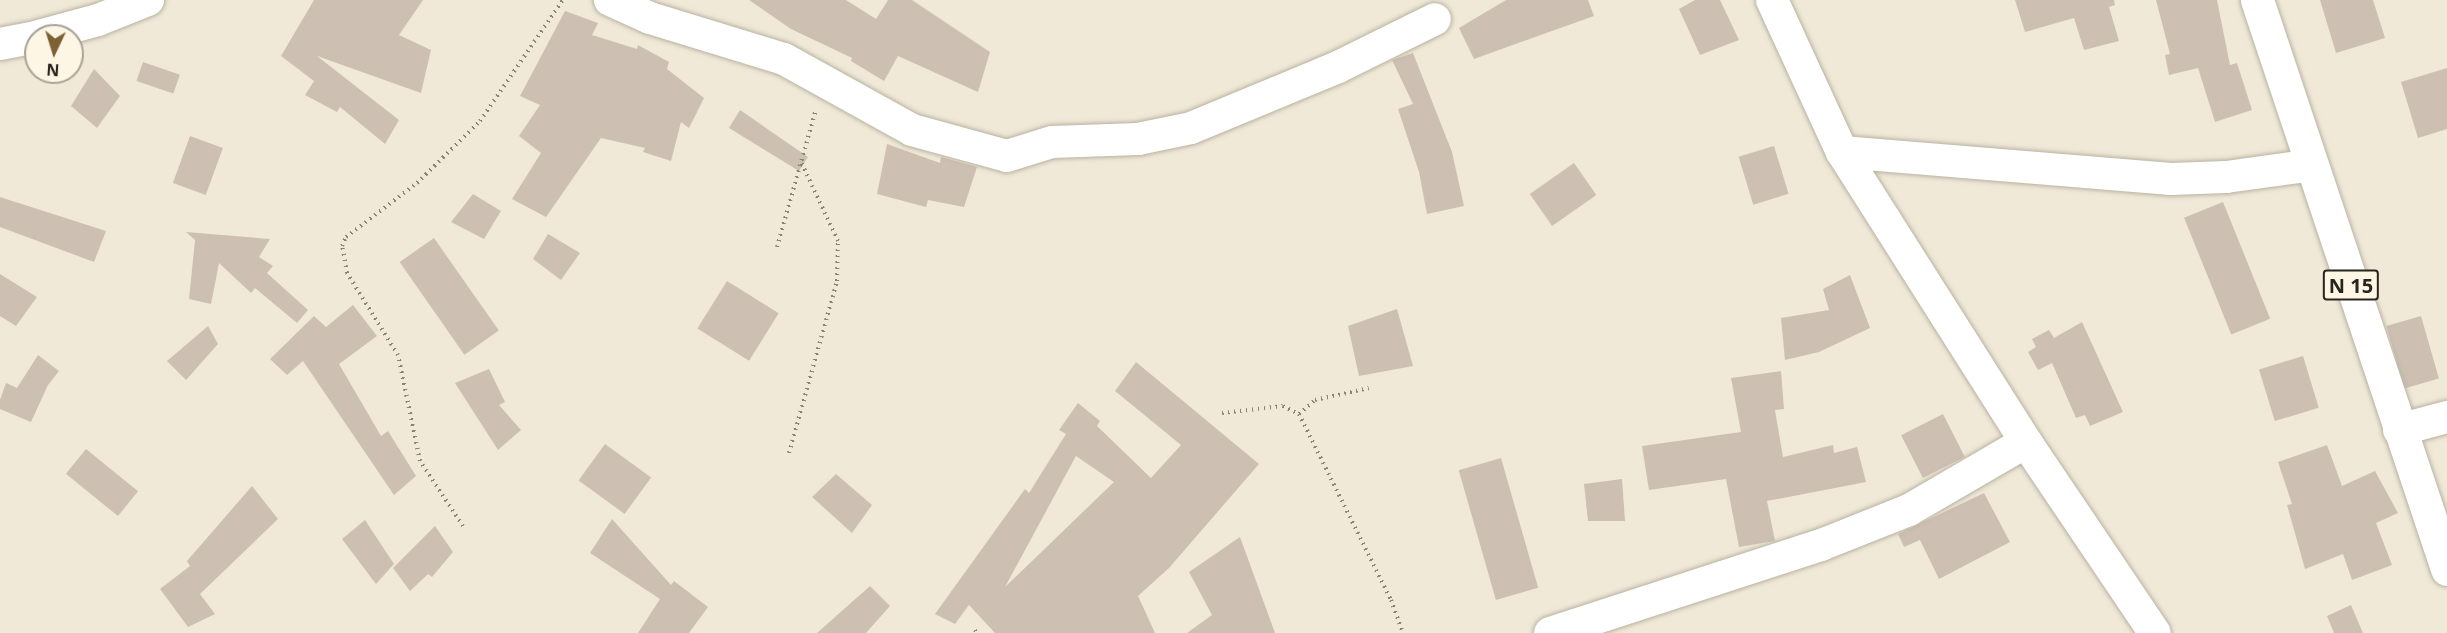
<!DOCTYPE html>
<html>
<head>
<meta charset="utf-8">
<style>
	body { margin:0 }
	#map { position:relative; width:2447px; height:633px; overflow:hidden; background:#f0e9d8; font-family:"Noto Sans",sans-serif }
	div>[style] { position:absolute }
	.building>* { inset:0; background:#cdc0b2; transform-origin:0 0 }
	.path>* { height:4px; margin-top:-2px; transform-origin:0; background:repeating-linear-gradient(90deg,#888378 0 1.5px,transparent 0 6px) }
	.roads { filter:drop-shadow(0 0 2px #b9b2a1) drop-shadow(0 0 2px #b9b2a1) }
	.minor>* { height:32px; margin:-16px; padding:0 16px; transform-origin:16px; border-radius:16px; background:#fff }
	.highway>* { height:33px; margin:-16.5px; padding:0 16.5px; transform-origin:16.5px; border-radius:16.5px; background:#fff }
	span { translate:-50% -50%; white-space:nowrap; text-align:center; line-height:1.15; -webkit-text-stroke:6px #fdf6e5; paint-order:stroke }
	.shield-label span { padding:2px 4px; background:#fdf6e5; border:2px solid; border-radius:4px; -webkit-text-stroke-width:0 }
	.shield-label { font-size:20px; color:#28251f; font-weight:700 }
	.north { position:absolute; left:24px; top:24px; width:60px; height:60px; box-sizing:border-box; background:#fdf6e5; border:2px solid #a8a296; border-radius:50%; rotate:184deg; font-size:16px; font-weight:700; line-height:24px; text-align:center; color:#28251f }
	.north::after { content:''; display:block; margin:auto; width:21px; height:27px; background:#7d6134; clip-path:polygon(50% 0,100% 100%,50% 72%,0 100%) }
</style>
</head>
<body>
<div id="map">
	<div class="building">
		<i style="clip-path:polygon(314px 0,423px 0,399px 35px,431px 50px,421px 93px,317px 56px,399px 120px,385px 144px,340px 107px,337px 112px,305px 95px,314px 81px,281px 56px)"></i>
		<i style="clip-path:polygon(749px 0,846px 0,876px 19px,888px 0,912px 0,990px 52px,978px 92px,898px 56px,884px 81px,851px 61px,852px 58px,791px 29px)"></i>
		<i style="clip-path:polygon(1506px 0,1588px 0,1594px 16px,1474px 59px,1459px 28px)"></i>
		<i style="clip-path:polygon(1695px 0,1720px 0,1739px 40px,1700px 55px,1679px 9px)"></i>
		<i style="clip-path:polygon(2015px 0,2114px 0,2115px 5px,2109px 7px,2119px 41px,2084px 50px,2074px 18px,2025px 32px)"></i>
		<i style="clip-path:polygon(2156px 0,2217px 0,2230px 65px,2237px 63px,2252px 110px,2215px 122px,2198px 68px,2169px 75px,2165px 55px,2170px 54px)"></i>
		<i style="clip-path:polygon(2320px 0,2373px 0,2385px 38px,2336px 53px)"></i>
		<i style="clip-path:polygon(565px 11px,598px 23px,592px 35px,637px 49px,638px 45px,669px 62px,667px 69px,704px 98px,689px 128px,681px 122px,671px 161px,643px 152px,645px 148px,601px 138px,546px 217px,512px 199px,541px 153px,519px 136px,540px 105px,520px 96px)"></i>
		<i style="clip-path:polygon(1413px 53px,1452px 152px,1464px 206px,1427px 214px,1419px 172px,1398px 109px,1413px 104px,1392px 60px)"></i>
		<i style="left:143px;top:62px;width:39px;height:20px;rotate:19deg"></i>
		<i style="clip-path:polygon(2447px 68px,2447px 129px,2418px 138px,2401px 82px)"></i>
		<i style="clip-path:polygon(94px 69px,120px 96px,97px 128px,71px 106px)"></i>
		<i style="clip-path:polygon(740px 110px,808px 157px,799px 171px,729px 128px)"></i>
		<i style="left:190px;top:136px;width:35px;height:50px;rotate:20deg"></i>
		<i style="clip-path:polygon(887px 144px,940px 163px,941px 157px,977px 167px,964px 207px,928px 200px,926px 207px,877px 194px)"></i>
		<i style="left:1774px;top:146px;width:50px;height:37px;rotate:73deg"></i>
		<i style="left:1574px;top:163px;width:39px;height:54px;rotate:55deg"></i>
		<i style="clip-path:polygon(473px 194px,501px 211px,484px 239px,451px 222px)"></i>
		<i style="clip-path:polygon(0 197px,106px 231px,94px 262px,0 227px)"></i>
		<i style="left:2223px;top:202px;width:126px;height:42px;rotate:68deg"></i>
		<i style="clip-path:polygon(186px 232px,270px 239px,259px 257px,273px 266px,267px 273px,308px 310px,297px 323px,255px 288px,251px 293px,219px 263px,211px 304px,189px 299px,195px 240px)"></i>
		<i style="clip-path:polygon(548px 234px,580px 253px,561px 280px,533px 259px)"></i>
		<i style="left:434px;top:238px;width:113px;height:42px;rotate:55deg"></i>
		<i style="clip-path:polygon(0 274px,37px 297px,16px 326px,0 316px)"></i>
		<i style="clip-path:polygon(1850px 275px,1870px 328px,1819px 352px,1785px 360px,1781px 318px,1829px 310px,1823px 289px)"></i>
		<i style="left:727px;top:281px;width:61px;height:56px;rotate:32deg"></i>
		<i style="clip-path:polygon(353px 305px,377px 336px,339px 364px,381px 436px,388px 431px,416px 476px,394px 495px,303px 361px,287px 375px,270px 359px,314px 316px,326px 327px)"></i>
		<i style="clip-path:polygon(1397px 309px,1413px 366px,1359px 376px,1348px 326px)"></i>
		<i style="left:2421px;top:316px;width:65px;height:36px;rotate:74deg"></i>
		<i style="clip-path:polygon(2082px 322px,2123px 412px,2090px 426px,2085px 415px,2076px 418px,2052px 363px,2038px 370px,2028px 352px,2036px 347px,2032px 339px,2049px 330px,2054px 338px)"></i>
		<i style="clip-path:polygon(208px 326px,218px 344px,186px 380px,167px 361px)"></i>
		<i style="clip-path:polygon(38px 355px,59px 371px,48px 385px,31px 422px,0 409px,0 400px,6px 383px,17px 388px)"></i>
		<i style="left:2303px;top:356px;width:54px;height:46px;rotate:73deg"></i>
		<i style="clip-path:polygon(evenodd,1136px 362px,1259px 464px,1169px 568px,1138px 596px,1155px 633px,995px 633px,969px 605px,955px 624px,935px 614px,1025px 489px,1029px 493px,1066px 434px,1059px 430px,1078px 403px,1100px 421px,1097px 426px,1151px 478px,1181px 445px,1115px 391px,1136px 362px,1076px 456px,1114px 482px,1005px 587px,1076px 456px)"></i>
		<i style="clip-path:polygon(489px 369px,505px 402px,499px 405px,521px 430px,498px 450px,455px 383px)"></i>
		<i style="clip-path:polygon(1781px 371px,1784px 409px,1775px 410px,1783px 457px,1833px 445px,1834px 453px,1857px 447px,1866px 482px,1767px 501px,1775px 541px,1739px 547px,1726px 479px,1649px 490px,1642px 446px,1741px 432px,1731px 378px)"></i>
		<i style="left:1943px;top:414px;width:48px;height:47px;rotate:63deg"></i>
		<i style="left:605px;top:444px;width:57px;height:45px;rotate:36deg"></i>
		<i style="clip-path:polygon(2327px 445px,2342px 486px,2375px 471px,2398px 513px,2376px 523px,2392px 565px,2352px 580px,2343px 554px,2305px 569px,2287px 505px,2292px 504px,2278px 462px)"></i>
		<i style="left:86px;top:449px;width:67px;height:32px;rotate:39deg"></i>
		<i style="left:1501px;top:458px;width:135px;height:44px;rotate:74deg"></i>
		<i style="clip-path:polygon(836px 474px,872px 505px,852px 533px,812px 497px)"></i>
		<i style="clip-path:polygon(1622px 479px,1625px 521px,1588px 521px,1584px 484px)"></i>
		<i style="clip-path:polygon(252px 486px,278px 519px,200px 594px,215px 614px,188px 627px,160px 589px,190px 566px,187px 561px)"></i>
		<i style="clip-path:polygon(1984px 493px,2010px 542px,1939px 579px,1920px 540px,1904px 547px,1898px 534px)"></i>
		<i style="clip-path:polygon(612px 519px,671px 585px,674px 581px,708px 607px,689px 633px,638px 633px,660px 599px,590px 553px)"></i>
		<i style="clip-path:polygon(365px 520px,394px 564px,376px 584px,342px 539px)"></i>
		<i style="clip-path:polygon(435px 526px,453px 552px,432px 577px,428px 574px,410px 591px,393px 568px)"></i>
		<i style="clip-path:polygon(1240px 537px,1275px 633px,1187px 633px,1212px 615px,1189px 572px)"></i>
		<i style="clip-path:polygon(870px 586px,890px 606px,866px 633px,817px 633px)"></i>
		<i style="clip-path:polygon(2351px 605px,2363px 633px,2334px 633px,2327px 616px)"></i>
	</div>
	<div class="path">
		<i style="left:777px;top:247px;width:143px;rotate:-74.2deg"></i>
		<i style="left:1222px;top:413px;width:61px;rotate:-6.5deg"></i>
		<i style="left:1283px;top:406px;width:18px;rotate:27deg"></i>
		<i style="left:1299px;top:414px;width:208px;rotate:63.7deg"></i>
		<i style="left:1391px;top:600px;width:35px;rotate:70deg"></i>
		<i style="left:1299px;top:414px;width:21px;rotate:-41deg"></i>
		<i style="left:1315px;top:400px;width:55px;rotate:-12.5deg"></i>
		<i style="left:789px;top:453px;width:179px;rotate:-74.4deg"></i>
		<i style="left:837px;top:281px;width:40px;rotate:-88.6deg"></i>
		<i style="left:838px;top:241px;width:87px;rotate:-115.1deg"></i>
		<i style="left:463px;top:526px;width:78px;rotate:-123.5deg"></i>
		<i style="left:420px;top:461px;width:108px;rotate:-101.7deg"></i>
		<i style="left:398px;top:355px;width:97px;rotate:-121.9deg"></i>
		<i style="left:347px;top:273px;width:27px;rotate:-100deg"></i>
		<i style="left:342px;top:246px;width:10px;rotate:-66deg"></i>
		<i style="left:346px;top:237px;width:89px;rotate:-37.3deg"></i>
		<i style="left:417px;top:183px;width:88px;rotate:-44.5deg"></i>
		<i style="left:480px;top:121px;width:147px;rotate:-55.6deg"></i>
		<i style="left:975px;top:630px;width:4px;rotate:56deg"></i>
	</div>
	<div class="roads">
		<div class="minor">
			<i style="left:610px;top:0;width:44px;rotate:24.2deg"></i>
			<i style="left:650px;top:18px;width:140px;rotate:17deg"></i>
			<i style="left:784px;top:59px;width:146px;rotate:29deg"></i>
			<i style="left:912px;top:130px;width:98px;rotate:15.3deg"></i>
			<i style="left:1007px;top:156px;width:47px;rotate:-17.3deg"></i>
			<i style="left:1052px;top:142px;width:86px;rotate:-2deg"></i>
			<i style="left:1138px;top:139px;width:54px;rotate:-11.7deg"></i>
			<i style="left:1191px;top:128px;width:159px;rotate:-22.5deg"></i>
			<i style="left:1338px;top:67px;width:108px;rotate:-26.3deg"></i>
			<i style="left:1772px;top:0;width:167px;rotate:65.3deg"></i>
			<i style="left:1842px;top:152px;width:343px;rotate:57.6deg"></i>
			<i style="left:2026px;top:442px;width:230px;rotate:56deg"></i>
			<i style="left:39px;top:36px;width:61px;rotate:-15.2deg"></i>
			<i style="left:98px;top:20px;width:54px;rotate:-21.8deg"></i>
			<i style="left:0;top:44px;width:37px;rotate:-11deg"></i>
			<i style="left:1842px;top:152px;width:330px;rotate:4.7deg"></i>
			<i style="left:2171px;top:179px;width:55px;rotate:-2.1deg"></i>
			<i style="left:2226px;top:177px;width:87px;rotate:-7.9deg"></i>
			<i style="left:2399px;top:430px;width:50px;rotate:-15.2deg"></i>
			<i style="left:1550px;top:633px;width:285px;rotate:-18deg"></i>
			<i style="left:1821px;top:545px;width:95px;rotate:-21.7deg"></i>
			<i style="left:1909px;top:510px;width:135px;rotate:-30.2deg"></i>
		</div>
		<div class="highway">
			<i style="left:2257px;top:0;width:600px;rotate:71.53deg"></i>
		</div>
	</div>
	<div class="shield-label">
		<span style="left:2351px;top:285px">N 15</span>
	</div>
	<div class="north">N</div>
</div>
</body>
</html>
